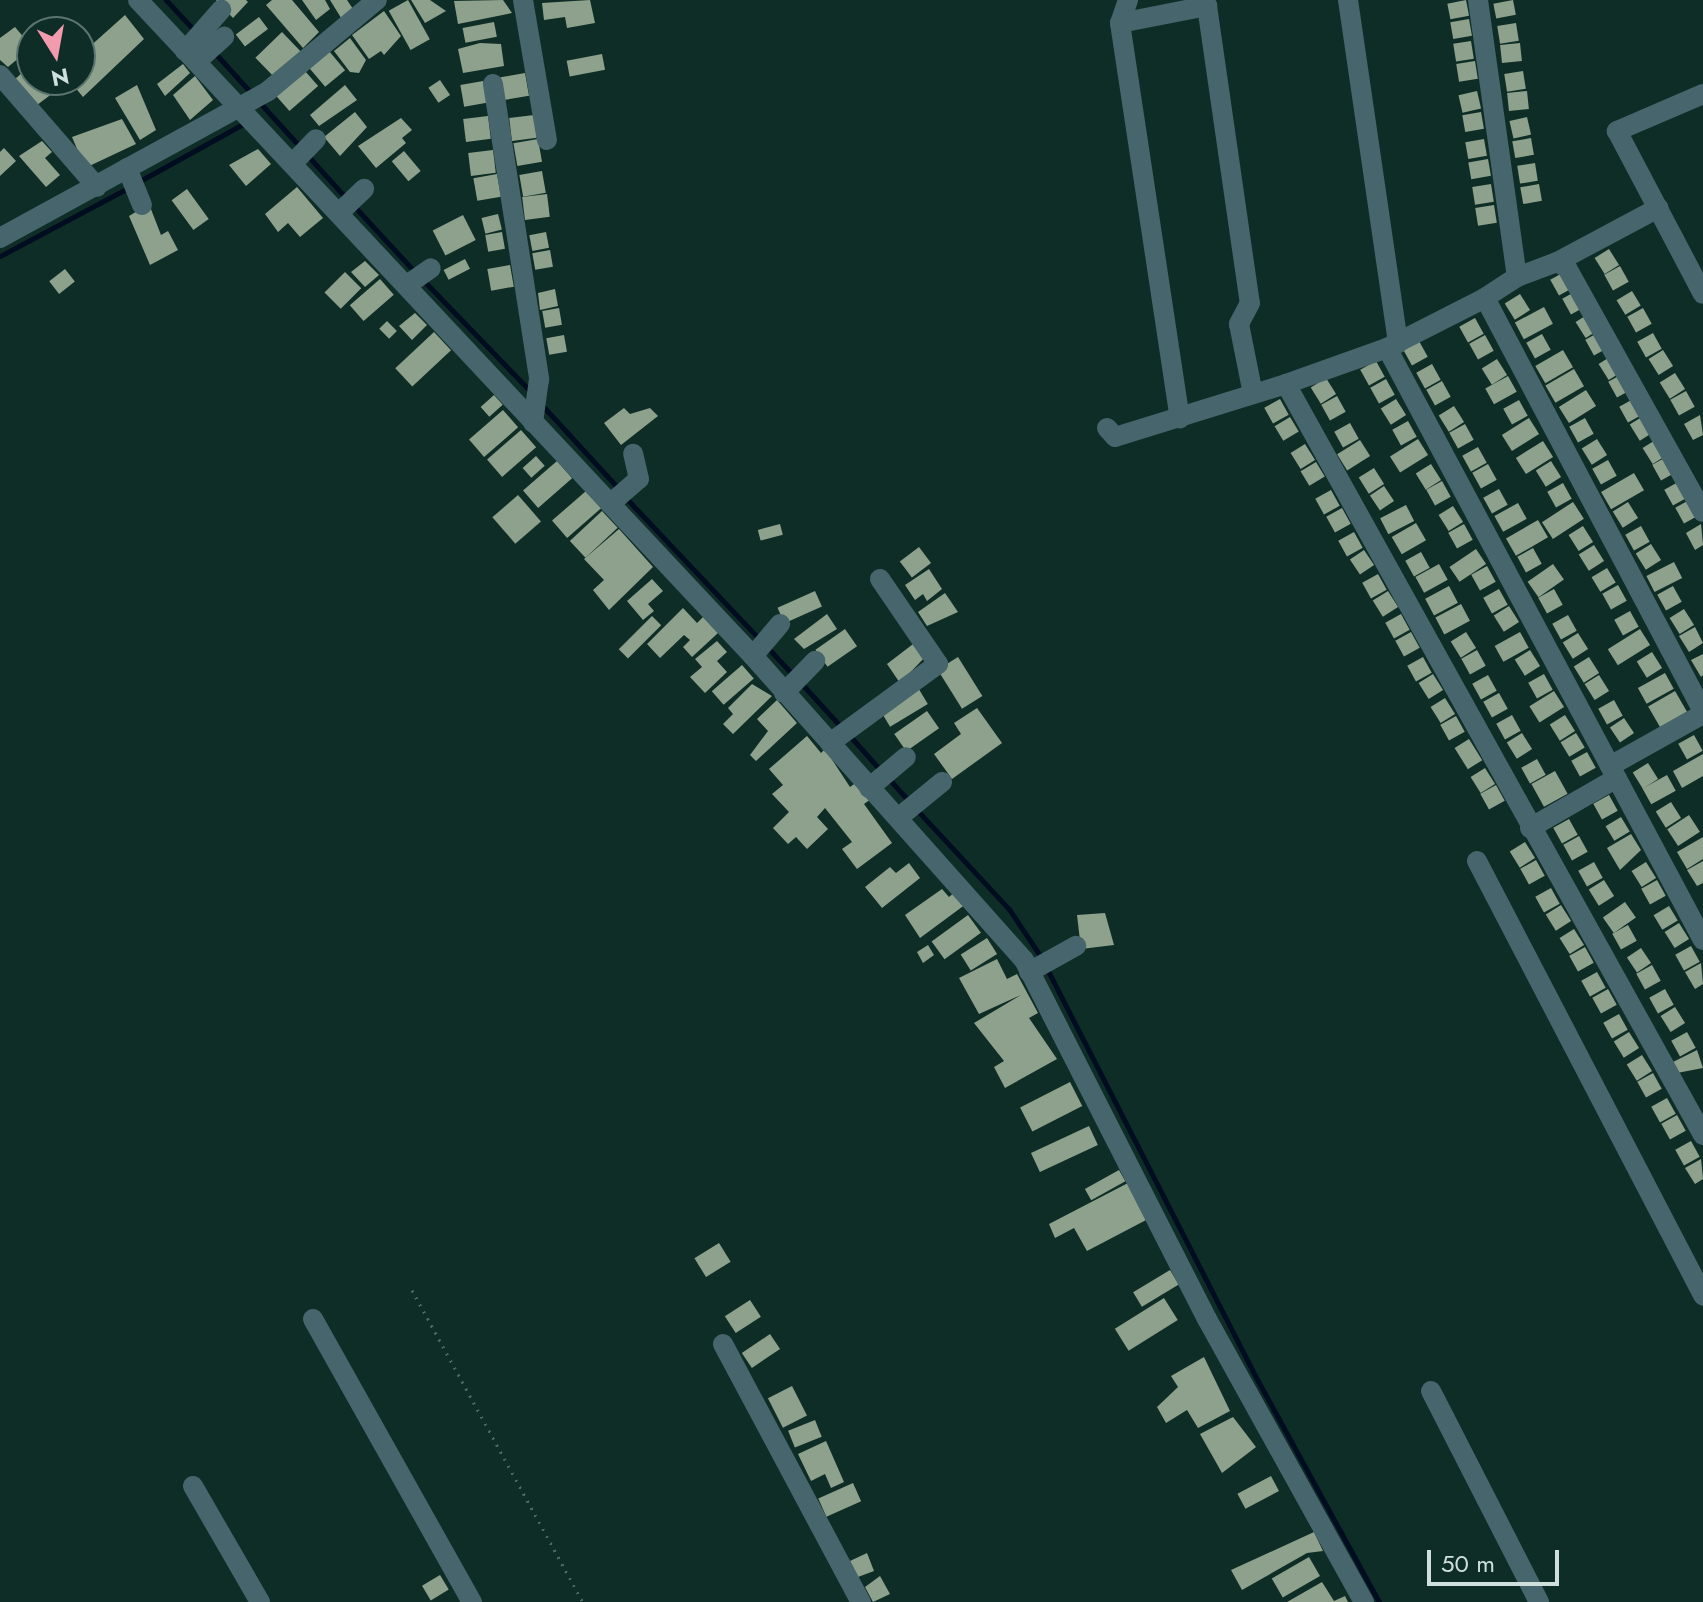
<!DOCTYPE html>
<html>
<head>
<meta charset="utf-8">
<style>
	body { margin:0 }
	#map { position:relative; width:1703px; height:1602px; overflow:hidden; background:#0f2d27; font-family:Jost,sans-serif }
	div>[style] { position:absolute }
	.stream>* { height:5px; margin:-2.5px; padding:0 2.5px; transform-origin:2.5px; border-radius:2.5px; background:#000c1f }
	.building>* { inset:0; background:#8ea18c; transform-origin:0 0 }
	.path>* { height:3px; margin-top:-1.5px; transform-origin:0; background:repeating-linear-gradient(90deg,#4c6660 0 2px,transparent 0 8px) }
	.minor>* { height:20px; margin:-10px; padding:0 10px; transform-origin:10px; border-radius:10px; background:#46656c }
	span { translate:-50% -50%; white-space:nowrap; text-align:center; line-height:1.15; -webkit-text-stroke:8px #0f2d27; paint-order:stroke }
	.north { position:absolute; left:16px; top:16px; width:80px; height:80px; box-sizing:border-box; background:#0f2d27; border:2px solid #5c746f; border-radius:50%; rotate:169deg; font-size:22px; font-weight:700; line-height:32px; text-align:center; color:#cfdfdb }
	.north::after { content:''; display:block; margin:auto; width:28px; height:36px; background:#f29aae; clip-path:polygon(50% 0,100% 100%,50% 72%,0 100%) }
	.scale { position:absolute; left:1427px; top:1550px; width:132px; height:36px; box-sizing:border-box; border:4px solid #cfdfdb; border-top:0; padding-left:10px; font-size:24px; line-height:28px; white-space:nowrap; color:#cfdfdb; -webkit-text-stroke:6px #0f2d27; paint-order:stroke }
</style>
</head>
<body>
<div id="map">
	<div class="stream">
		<i style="left:166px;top:0;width:41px;rotate:47deg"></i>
		<i style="left:214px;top:52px;width:58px;rotate:47.8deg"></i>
		<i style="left:260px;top:103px;width:62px;rotate:47.6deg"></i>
		<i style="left:308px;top:156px;width:58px;rotate:47.8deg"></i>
		<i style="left:138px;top:182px;width:122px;rotate:-28.9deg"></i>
		<i style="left:354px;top:206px;width:90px;rotate:47.3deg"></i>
		<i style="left:0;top:256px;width:147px;rotate:-28deg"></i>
		<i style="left:422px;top:279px;width:158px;rotate:46deg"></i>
		<i style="left:541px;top:404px;width:114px;rotate:47.5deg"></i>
		<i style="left:624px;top:496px;width:198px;rotate:46.6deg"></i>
		<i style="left:767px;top:647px;width:38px;rotate:47deg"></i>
		<i style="left:800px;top:682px;width:62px;rotate:47.6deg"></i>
		<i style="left:849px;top:735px;width:50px;rotate:48.3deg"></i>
		<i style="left:889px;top:779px;width:30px;rotate:48deg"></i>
		<i style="left:916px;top:809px;width:137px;rotate:47.1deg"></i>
		<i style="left:1009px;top:909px;width:61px;rotate:56.3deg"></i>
		<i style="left:1047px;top:969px;width:463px;rotate:62.9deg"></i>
		<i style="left:1258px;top:1381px;width:252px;rotate:61.3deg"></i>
	</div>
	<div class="building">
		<i style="clip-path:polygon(216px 0,246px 0,248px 2px,233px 18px)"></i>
		<i style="clip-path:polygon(272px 0,292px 0,319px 32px,303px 48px,266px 5px)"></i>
		<i style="clip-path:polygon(302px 0,325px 0,330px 9px,316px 20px)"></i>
		<i style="clip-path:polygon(330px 0,347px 0,355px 12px,343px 21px)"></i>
		<i style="left:408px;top:0;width:45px;height:22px;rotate:61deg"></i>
		<i style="clip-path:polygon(411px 0,430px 0,446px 11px,425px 23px)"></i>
		<i style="clip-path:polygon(503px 0,512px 13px,458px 24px,454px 1px)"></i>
		<i style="clip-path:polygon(590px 0,595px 23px,567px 28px,565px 17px,544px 20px,542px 3px)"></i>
		<i style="left:1466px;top:0;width:16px;height:19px;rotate:79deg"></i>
		<i style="left:1513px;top:0;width:15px;height:20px;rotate:79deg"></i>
		<i style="clip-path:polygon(384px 11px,401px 36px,384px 55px,381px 51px,369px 59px,352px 35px)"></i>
		<i style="clip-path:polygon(125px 15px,144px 39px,83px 97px,69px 80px,80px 80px,80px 65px,92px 53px,87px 49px)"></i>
		<i style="left:259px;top:17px;width:15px;height:29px;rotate:53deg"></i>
		<i style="left:1469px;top:19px;width:17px;height:19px;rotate:80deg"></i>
		<i style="left:494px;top:22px;width:15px;height:32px;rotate:79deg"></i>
		<i style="left:1516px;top:23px;width:18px;height:19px;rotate:81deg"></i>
		<i style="clip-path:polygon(15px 27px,32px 47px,8px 67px,0 60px,0 38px)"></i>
		<i style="left:282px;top:32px;width:28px;height:37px;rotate:46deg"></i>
		<i style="clip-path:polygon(350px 38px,366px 60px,359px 73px,350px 72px,334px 51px)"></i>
		<i style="left:1471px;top:41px;width:18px;height:18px;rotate:81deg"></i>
		<i style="clip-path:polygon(480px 43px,501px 44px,504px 66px,463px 73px,458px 49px)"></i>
		<i style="left:1520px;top:43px;width:18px;height:20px;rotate:84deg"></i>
		<i style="left:329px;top:51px;width:25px;height:26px;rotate:50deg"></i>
		<i style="left:602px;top:54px;width:16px;height:36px;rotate:79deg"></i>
		<i style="left:1475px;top:61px;width:18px;height:19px;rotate:81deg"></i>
		<i style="clip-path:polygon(32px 64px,32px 80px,65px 84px,37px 105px,14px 80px)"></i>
		<i style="clip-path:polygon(183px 64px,190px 73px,165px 96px,157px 84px)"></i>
		<i style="left:305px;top:71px;width:20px;height:38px;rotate:49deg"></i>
		<i style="left:1523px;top:71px;width:18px;height:19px;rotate:81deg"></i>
		<i style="left:525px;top:73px;width:23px;height:25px;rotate:80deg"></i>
		<i style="clip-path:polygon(195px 76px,213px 100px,190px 120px,173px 95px)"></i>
		<i style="left:440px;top:80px;width:18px;height:14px;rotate:56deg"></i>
		<i style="left:483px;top:81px;width:22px;height:23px;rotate:80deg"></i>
		<i style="clip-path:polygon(137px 85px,156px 130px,140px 140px,115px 98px)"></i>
		<i style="clip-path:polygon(345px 85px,357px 100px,319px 126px,310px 115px)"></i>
		<i style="left:1477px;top:91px;width:18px;height:19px;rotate:77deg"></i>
		<i style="left:1527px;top:91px;width:18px;height:20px;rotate:84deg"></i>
		<i style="clip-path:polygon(355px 112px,367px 127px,340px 156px,324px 137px)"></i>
		<i style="left:1481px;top:112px;width:17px;height:19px;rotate:80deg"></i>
		<i style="left:534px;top:115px;width:23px;height:25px;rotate:83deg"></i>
		<i style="left:488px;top:116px;width:23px;height:25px;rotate:83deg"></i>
		<i style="left:1527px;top:117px;width:18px;height:18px;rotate:77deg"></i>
		<i style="clip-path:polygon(401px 118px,412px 130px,402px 138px,406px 143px,376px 168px,358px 146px)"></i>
		<i style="clip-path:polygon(122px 119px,136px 144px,85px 168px,72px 137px)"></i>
		<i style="left:1531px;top:138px;width:17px;height:19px;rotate:80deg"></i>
		<i style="left:538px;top:139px;width:23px;height:25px;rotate:80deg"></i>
		<i style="left:1484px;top:139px;width:17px;height:19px;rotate:80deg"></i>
		<i style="clip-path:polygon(42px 141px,52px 152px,45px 158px,60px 175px,46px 187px,19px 156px)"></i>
		<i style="clip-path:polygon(4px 148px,16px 161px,0 176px,0 152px)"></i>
		<i style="clip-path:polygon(258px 149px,271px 164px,246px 186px,229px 165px)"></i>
		<i style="left:493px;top:150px;width:23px;height:25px;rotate:83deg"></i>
		<i style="left:404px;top:151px;width:26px;height:16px;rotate:50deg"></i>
		<i style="left:1488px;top:159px;width:17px;height:20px;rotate:80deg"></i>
		<i style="left:1535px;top:163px;width:18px;height:18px;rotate:81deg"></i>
		<i style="left:542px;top:171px;width:22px;height:23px;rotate:80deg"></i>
		<i style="left:497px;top:174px;width:23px;height:24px;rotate:80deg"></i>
		<i style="left:1491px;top:184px;width:18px;height:19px;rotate:81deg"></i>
		<i style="left:1539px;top:184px;width:17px;height:19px;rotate:80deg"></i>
		<i style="clip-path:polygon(297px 187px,323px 218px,300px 237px,288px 223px,278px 232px,265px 214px)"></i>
		<i style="left:187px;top:189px;width:37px;height:19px;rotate:54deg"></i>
		<i style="left:547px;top:194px;width:23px;height:25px;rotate:83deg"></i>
		<i style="clip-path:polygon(149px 204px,161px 235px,168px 231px,178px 250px,150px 265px,129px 216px)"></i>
		<i style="left:1494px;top:205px;width:18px;height:19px;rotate:81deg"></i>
		<i style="left:498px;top:214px;width:16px;height:17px;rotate:76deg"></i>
		<i style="left:463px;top:215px;width:28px;height:34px;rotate:63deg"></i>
		<i style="left:502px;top:232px;width:17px;height:17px;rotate:80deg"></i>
		<i style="left:546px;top:232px;width:16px;height:17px;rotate:79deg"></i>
		<i style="left:1609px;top:249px;width:19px;height:17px;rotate:58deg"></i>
		<i style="left:550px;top:250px;width:17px;height:18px;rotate:80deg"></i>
		<i style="left:465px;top:259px;width:11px;height:24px;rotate:63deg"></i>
		<i style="clip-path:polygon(365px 261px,379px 275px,365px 287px,351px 272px)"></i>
		<i style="left:510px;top:265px;width:22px;height:23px;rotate:80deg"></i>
		<i style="left:1620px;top:266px;width:18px;height:18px;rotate:61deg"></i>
		<i style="left:65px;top:269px;width:16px;height:20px;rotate:52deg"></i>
		<i style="left:1566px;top:271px;width:18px;height:18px;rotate:61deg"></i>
		<i style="left:345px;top:272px;width:23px;height:29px;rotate:45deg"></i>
		<i style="left:380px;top:279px;width:21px;height:40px;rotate:49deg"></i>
		<i style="clip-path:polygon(555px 289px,558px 306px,540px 310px,538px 293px)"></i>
		<i style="left:1578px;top:290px;width:18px;height:18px;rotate:61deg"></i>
		<i style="left:1632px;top:291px;width:17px;height:18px;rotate:59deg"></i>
		<i style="left:1520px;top:294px;width:19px;height:18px;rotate:58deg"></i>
		<i style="left:1544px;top:307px;width:19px;height:33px;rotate:62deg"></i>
		<i style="left:559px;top:308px;width:17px;height:17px;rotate:80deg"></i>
		<i style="left:1643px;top:308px;width:18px;height:18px;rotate:61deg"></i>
		<i style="clip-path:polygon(415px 313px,427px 325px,412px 340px,399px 326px)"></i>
		<i style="left:1590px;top:313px;width:19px;height:17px;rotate:58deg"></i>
		<i style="left:1475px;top:318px;width:18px;height:18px;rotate:61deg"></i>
		<i style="left:387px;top:321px;width:14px;height:11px;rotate:45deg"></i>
		<i style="left:1601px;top:331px;width:18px;height:18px;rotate:61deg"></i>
		<i style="left:434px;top:332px;width:25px;height:53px;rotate:47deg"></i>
		<i style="left:1653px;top:333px;width:18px;height:18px;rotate:61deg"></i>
		<i style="left:1542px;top:334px;width:18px;height:18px;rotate:61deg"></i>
		<i style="left:564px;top:335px;width:17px;height:18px;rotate:80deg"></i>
		<i style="left:1485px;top:335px;width:18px;height:18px;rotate:61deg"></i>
		<i style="left:1419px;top:341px;width:18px;height:18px;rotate:61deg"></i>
		<i style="left:1563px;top:350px;width:20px;height:32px;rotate:60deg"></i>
		<i style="left:1663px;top:350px;width:19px;height:17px;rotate:58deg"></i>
		<i style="left:1613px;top:355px;width:19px;height:17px;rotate:58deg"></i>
		<i style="left:1497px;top:359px;width:19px;height:18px;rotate:58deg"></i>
		<i style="left:1376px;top:361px;width:18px;height:18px;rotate:61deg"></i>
		<i style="left:1432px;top:364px;width:18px;height:18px;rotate:61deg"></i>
		<i style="left:1574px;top:369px;width:20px;height:33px;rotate:60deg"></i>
		<i style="left:1624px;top:373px;width:18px;height:18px;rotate:61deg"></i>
		<i style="left:1675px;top:373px;width:19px;height:18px;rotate:58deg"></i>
		<i style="left:1508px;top:376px;width:18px;height:26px;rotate:61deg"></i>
		<i style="left:1326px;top:378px;width:19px;height:18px;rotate:58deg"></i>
		<i style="left:1386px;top:379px;width:18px;height:18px;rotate:61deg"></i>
		<i style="left:1442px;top:381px;width:18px;height:18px;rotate:61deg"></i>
		<i style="left:1586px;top:390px;width:19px;height:32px;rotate:58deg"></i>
		<i style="left:1686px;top:391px;width:18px;height:18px;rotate:61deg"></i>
		<i style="left:494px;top:395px;width:13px;height:18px;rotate:48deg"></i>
		<i style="left:1337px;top:396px;width:18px;height:18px;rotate:61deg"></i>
		<i style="left:1635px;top:398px;width:18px;height:18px;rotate:61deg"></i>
		<i style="left:1280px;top:399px;width:18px;height:18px;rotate:61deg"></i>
		<i style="left:1396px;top:399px;width:19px;height:18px;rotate:58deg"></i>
		<i style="left:1519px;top:400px;width:18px;height:18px;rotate:61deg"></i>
		<i style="left:1454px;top:406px;width:19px;height:18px;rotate:58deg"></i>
		<i style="clip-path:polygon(624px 408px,630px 414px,650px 408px,658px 416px,621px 445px,604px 423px)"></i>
		<i style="left:503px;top:410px;width:23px;height:45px;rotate:49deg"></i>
		<i style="left:1645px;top:415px;width:19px;height:18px;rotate:58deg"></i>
		<i style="clip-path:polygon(1700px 415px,1703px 435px,1693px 440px,1684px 424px)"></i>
		<i style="left:1290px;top:417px;width:17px;height:18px;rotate:59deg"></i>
		<i style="left:1529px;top:418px;width:19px;height:32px;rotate:58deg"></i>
		<i style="left:1585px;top:418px;width:18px;height:18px;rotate:61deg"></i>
		<i style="left:1408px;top:421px;width:18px;height:18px;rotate:61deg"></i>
		<i style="left:1350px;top:423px;width:18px;height:18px;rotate:61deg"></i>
		<i style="left:1465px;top:424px;width:18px;height:18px;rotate:61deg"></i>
		<i style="left:521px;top:430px;width:23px;height:45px;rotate:49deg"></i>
		<i style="left:1418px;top:439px;width:19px;height:33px;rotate:58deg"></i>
		<i style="left:1597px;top:439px;width:19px;height:18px;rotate:58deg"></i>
		<i style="left:1657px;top:439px;width:19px;height:17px;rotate:58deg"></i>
		<i style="left:1360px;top:440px;width:19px;height:27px;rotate:58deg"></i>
		<i style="left:1543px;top:441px;width:19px;height:32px;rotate:58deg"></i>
		<i style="left:1305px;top:444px;width:19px;height:17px;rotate:58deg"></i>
		<i style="left:1478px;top:447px;width:18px;height:18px;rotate:61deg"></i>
		<i style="left:536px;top:456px;width:13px;height:18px;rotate:48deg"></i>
		<i style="left:1668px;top:456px;width:18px;height:18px;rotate:61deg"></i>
		<i style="left:1608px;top:460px;width:18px;height:18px;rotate:61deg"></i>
		<i style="left:557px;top:461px;width:23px;height:45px;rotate:49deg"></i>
		<i style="left:1551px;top:461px;width:19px;height:18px;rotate:58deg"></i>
		<i style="left:1316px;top:462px;width:17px;height:18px;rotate:59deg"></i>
		<i style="left:1431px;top:464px;width:19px;height:18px;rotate:58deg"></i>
		<i style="left:1488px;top:464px;width:18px;height:18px;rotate:61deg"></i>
		<i style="left:1374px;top:468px;width:19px;height:18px;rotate:58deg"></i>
		<i style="left:1634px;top:473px;width:20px;height:38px;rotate:60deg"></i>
		<i style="left:1442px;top:481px;width:18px;height:18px;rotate:61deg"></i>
		<i style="left:1680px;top:481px;width:18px;height:18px;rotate:61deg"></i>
		<i style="left:1563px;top:483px;width:18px;height:18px;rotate:61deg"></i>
		<i style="left:1384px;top:486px;width:18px;height:17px;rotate:56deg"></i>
		<i style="left:1499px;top:489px;width:18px;height:18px;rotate:61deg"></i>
		<i style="left:1331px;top:490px;width:18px;height:18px;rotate:61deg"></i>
		<i style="left:586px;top:491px;width:23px;height:45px;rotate:49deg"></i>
		<i style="left:518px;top:495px;width:35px;height:34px;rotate:49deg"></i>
		<i style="left:1691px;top:499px;width:18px;height:18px;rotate:61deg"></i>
		<i style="left:1573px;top:502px;width:20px;height:37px;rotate:57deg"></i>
		<i style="left:1628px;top:502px;width:19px;height:18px;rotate:58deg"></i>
		<i style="left:1518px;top:503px;width:18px;height:27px;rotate:61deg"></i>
		<i style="left:1406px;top:505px;width:18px;height:29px;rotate:63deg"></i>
		<i style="left:1453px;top:506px;width:19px;height:17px;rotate:58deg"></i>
		<i style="left:1342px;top:508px;width:18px;height:18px;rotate:61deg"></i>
		<i style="left:602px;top:511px;width:23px;height:44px;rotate:47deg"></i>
		<i style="left:1538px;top:520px;width:20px;height:37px;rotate:60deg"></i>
		<i style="left:1416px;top:523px;width:20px;height:28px;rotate:60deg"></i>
		<i style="left:780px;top:524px;width:11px;height:23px;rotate:75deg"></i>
		<i style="left:1464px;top:524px;width:18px;height:18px;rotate:61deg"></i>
		<i style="clip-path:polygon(1701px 524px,1703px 545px,1695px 550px,1686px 533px)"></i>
		<i style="left:1583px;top:526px;width:19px;height:17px;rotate:58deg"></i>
		<i style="left:1641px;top:526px;width:18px;height:18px;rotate:61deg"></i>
		<i style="clip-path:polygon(619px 529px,653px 567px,609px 610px,593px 590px,604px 580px,584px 559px)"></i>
		<i style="left:1354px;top:532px;width:18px;height:18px;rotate:61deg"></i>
		<i style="left:1651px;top:544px;width:19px;height:18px;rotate:58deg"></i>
		<i style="left:1594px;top:545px;width:19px;height:18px;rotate:58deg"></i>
		<i style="left:919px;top:547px;width:20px;height:24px;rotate:53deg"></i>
		<i style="left:1533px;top:548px;width:18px;height:18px;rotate:61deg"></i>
		<i style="left:1476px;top:549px;width:18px;height:32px;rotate:56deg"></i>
		<i style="left:1364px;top:550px;width:18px;height:17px;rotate:56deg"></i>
		<i style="left:1421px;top:552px;width:18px;height:18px;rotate:61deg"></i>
		<i style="left:1674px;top:562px;width:18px;height:31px;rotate:63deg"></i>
		<i style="left:1439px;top:564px;width:18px;height:27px;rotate:61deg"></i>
		<i style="left:1553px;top:564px;width:19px;height:31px;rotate:55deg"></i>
		<i style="left:1487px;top:566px;width:18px;height:18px;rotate:61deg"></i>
		<i style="left:1607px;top:568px;width:17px;height:18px;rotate:59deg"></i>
		<i style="clip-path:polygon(929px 569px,942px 589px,927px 601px,923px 594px,915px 600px,905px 585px)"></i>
		<i style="left:1378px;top:574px;width:18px;height:18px;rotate:61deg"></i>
		<i style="clip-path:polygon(652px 579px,663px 591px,648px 604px,654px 611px,643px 620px,627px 601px)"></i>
		<i style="left:1618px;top:585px;width:18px;height:18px;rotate:61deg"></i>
		<i style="left:1449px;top:586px;width:19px;height:27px;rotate:62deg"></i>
		<i style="left:1673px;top:586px;width:18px;height:18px;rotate:61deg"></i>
		<i style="left:1499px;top:589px;width:18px;height:18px;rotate:61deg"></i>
		<i style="left:1554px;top:589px;width:18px;height:18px;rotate:61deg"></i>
		<i style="left:815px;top:591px;width:17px;height:41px;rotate:66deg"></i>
		<i style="left:1388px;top:591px;width:19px;height:18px;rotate:58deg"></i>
		<i style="clip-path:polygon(945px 593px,958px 612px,927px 626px,918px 612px)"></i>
		<i style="left:1461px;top:604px;width:19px;height:29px;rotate:62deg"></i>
		<i style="left:1509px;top:606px;width:19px;height:18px;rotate:58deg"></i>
		<i style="clip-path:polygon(683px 608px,697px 623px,703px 617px,718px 633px,692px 657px,683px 647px,690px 640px,684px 635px,660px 658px,647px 644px)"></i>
		<i style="left:1684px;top:609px;width:19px;height:17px;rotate:58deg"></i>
		<i style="left:1630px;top:611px;width:18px;height:18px;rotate:61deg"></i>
		<i style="clip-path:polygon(827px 614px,837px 629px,804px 649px,794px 639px)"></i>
		<i style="left:1401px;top:614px;width:18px;height:18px;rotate:61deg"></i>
		<i style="left:1568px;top:615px;width:18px;height:18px;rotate:61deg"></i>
		<i style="left:652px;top:616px;width:13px;height:47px;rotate:45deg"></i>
		<i style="clip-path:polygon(1695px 627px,1703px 643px,1689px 652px,1679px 636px)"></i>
		<i style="left:845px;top:629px;width:21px;height:36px;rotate:55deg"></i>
		<i style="left:1640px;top:629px;width:19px;height:38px;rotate:58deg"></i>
		<i style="left:1411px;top:632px;width:18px;height:18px;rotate:61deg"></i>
		<i style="left:1466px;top:632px;width:19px;height:18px;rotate:58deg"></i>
		<i style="left:1520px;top:632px;width:18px;height:29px;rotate:61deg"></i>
		<i style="left:1578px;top:633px;width:19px;height:18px;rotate:58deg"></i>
		<i style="clip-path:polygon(717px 641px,727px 652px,717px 661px,727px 672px,705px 693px,690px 677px,702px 667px,695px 659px)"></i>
		<i style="clip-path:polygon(917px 641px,927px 655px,900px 683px,887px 664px)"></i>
		<i style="left:1477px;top:650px;width:18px;height:18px;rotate:61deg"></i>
		<i style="left:1530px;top:650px;width:19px;height:18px;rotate:58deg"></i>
		<i style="left:1652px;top:652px;width:19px;height:18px;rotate:58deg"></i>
		<i style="clip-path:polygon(1703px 654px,1703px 675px,1701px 677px,1691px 660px)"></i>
		<i style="left:958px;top:657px;width:46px;height:24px;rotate:58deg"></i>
		<i style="left:1423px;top:657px;width:18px;height:18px;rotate:61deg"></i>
		<i style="left:1589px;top:657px;width:19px;height:18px;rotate:58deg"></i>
		<i style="left:742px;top:665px;width:18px;height:40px;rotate:49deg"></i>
		<i style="left:1665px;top:673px;width:18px;height:31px;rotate:61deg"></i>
		<i style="left:1433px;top:674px;width:19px;height:17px;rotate:58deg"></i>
		<i style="left:1544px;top:674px;width:18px;height:18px;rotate:61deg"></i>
		<i style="left:1488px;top:675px;width:18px;height:18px;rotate:61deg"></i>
		<i style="left:1599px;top:675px;width:19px;height:17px;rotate:58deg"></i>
		<i style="clip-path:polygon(752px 684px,772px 696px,733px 734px,723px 724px,733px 714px,728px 708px)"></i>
		<i style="left:917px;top:686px;width:21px;height:44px;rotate:59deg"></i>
		<i style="left:1554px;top:691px;width:19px;height:29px;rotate:58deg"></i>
		<i style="left:1675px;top:691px;width:24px;height:31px;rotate:60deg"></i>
		<i style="left:1499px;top:693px;width:18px;height:18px;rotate:61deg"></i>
		<i style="left:1445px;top:698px;width:19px;height:17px;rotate:58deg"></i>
		<i style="clip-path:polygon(777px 700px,797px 723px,756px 761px,750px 755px,768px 731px,757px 719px)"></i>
		<i style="left:1614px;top:700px;width:18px;height:18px;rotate:61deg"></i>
		<i style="clip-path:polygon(977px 708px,1002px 743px,952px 779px,934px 754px,961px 734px,954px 723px)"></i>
		<i style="left:927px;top:711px;width:21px;height:40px;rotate:55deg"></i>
		<i style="left:1512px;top:715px;width:18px;height:18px;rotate:61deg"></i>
		<i style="left:1565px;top:715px;width:19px;height:18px;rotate:58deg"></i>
		<i style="left:1456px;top:716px;width:18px;height:18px;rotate:61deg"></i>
		<i style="left:1624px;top:718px;width:18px;height:17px;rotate:56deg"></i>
		<i style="left:1522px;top:733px;width:19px;height:18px;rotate:58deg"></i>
		<i style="left:1576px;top:733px;width:17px;height:18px;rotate:59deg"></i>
		<i style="left:1694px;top:735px;width:18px;height:18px;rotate:61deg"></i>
		<i style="clip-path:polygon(807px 736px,821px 753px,825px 749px,850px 787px,857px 782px,871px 799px,864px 804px,892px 843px,857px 869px,842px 849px,852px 842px,825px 808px,817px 817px,828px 829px,807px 849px,796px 837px,788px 844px,773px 828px,789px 812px,772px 794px,783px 785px,769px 769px)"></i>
		<i style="left:1469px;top:739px;width:25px;height:17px;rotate:58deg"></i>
		<i style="left:1587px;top:752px;width:18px;height:18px;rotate:61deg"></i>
		<i style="clip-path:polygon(1703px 754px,1703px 776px,1682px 788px,1673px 771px)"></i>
		<i style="left:1537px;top:759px;width:18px;height:18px;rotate:61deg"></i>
		<i style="left:1648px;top:763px;width:19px;height:18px;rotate:58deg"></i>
		<i style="left:1485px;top:768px;width:19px;height:17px;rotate:58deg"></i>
		<i style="left:1555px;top:771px;width:26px;height:27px;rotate:61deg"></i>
		<i style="left:1667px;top:775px;width:18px;height:28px;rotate:61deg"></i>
		<i style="left:1496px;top:785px;width:18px;height:18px;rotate:61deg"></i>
		<i style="left:1609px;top:795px;width:18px;height:18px;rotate:61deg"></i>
		<i style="left:1671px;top:802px;width:19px;height:18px;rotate:58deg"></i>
		<i style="left:1689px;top:815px;width:20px;height:26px;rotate:57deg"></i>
		<i style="left:1621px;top:817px;width:17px;height:18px;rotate:59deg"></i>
		<i style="left:1569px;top:819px;width:18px;height:18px;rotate:61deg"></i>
		<i style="clip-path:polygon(1631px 834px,1641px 850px,1620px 870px,1607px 848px)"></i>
		<i style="left:1579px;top:836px;width:18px;height:18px;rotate:61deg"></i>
		<i style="clip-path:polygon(1703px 837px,1703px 859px,1687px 869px,1677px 852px)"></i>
		<i style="left:1525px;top:842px;width:19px;height:18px;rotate:58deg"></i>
		<i style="left:1536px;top:860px;width:18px;height:18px;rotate:61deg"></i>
		<i style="clip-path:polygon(1703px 861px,1703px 883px,1697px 886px,1687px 870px)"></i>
		<i style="left:1594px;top:862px;width:18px;height:18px;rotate:61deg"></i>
		<i style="left:1646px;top:862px;width:19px;height:17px;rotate:58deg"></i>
		<i style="clip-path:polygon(909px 863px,920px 878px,882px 908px,865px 887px,890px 867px,896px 873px)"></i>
		<i style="left:1604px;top:880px;width:19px;height:18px;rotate:58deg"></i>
		<i style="left:1657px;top:880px;width:18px;height:18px;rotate:61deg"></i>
		<i style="left:1551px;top:888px;width:18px;height:18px;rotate:61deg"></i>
		<i style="clip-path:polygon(942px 889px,949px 897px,956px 891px,966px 904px,920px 938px,905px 915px)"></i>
		<i style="left:1625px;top:902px;width:19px;height:27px;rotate:55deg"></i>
		<i style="left:1561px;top:905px;width:19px;height:18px;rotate:58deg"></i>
		<i style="left:1669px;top:906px;width:17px;height:18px;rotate:59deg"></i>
		<i style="clip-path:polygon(1105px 913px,1114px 945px,1081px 949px,1077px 915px)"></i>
		<i style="left:968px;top:915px;width:22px;height:45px;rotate:54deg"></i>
		<i style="left:1679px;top:923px;width:19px;height:17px;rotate:58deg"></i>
		<i style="left:1628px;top:925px;width:18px;height:18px;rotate:61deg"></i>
		<i style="left:1574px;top:929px;width:19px;height:17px;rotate:58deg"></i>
		<i style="left:987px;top:938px;width:19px;height:31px;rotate:58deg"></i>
		<i style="clip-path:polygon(928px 945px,934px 955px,923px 963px,917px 952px)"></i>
		<i style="left:1691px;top:946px;width:18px;height:18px;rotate:61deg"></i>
		<i style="left:1585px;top:947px;width:18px;height:18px;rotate:61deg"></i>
		<i style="left:1641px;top:948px;width:18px;height:17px;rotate:56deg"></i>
		<i style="clip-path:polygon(997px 959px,1007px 979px,1017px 974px,1038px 1013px,1029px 1018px,1057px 1059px,1005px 1088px,994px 1067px,1004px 1061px,974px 1023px,1021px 995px,979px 1014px,959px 978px)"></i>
		<i style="clip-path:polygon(1701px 963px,1703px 984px,1695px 989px,1685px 972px)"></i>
		<i style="left:1652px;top:965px;width:18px;height:18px;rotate:61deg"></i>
		<i style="left:1597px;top:972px;width:18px;height:18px;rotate:61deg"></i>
		<i style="left:1608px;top:989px;width:18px;height:18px;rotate:61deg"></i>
		<i style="left:1665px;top:989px;width:18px;height:18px;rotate:61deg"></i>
		<i style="left:1675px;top:1007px;width:19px;height:17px;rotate:58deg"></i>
		<i style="left:1619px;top:1014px;width:18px;height:18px;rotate:61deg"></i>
		<i style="left:1629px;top:1032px;width:19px;height:18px;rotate:58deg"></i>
		<i style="left:1687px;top:1032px;width:18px;height:18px;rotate:61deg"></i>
		<i style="clip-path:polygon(1697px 1050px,1703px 1068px,1677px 1073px,1671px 1063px)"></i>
		<i style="left:1642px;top:1055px;width:19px;height:18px;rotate:58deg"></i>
		<i style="left:1653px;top:1073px;width:18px;height:18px;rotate:61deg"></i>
		<i style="left:1070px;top:1082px;width:27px;height:56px;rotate:63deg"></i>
		<i style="left:1667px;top:1098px;width:18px;height:18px;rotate:61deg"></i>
		<i style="left:1677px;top:1115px;width:18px;height:18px;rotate:61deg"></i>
		<i style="left:1089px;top:1126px;width:21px;height:64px;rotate:65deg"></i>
		<i style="left:1691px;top:1141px;width:18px;height:18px;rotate:61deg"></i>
		<i style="clip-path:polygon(1701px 1159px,1703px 1179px,1695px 1184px,1685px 1168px)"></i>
		<i style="left:1119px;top:1170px;width:13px;height:39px;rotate:61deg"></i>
		<i style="clip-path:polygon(1128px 1183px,1148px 1219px,1087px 1251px,1074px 1228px,1055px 1238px,1049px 1224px)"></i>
		<i style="left:719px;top:1243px;width:22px;height:29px;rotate:58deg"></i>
		<i style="left:1170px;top:1270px;width:17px;height:43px;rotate:59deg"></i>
		<i style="left:1164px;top:1298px;width:26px;height:58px;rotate:58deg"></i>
		<i style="left:750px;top:1300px;width:20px;height:30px;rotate:57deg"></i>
		<i style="left:770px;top:1334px;width:18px;height:34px;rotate:56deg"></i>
		<i style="clip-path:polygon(1204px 1357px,1230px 1411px,1198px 1428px,1187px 1410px,1166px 1423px,1157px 1407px,1178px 1387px,1171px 1376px)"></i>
		<i style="left:792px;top:1386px;width:33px;height:27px;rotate:63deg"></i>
		<i style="clip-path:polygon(1233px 1417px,1256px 1447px,1222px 1473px,1200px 1434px)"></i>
		<i style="left:815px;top:1420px;width:18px;height:29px;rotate:68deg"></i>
		<i style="clip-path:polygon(826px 1441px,844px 1482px,831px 1488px,825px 1474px,811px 1481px,798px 1454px)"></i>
		<i style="left:1271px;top:1476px;width:17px;height:38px;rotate:62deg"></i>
		<i style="left:853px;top:1483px;width:20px;height:38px;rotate:66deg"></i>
		<i style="clip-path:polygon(1314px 1532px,1323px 1551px,1307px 1553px,1242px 1590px,1231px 1570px)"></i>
		<i style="clip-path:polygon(867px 1553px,874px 1571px,858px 1577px,850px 1561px)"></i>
		<i style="left:1309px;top:1557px;width:22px;height:43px;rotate:60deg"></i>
		<i style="left:440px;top:1575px;width:17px;height:21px;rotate:59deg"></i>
		<i style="clip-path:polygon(880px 1576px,890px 1594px,873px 1602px,865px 1587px)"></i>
		<i style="clip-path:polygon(1322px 1582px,1334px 1601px,1345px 1596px,1348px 1602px,1287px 1602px)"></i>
	</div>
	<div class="path">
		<i style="left:412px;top:1290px;width:356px;rotate:61.3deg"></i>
	</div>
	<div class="minor">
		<i style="left:138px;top:0;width:899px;rotate:46.85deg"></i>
		<i style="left:753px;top:656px;width:407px;rotate:48.3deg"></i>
		<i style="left:1024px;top:960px;width:403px;rotate:63deg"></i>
		<i style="left:1207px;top:1319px;width:324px;rotate:61deg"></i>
		<i style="left:523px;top:0;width:142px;rotate:80.3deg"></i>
		<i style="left:1128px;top:0;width:24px;rotate:109deg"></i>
		<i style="left:1120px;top:23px;width:400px;rotate:81.4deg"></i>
		<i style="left:1348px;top:0;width:347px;rotate:81.7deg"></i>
		<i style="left:1478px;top:0;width:280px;rotate:82deg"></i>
		<i style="left:1517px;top:277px;width:38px;rotate:147deg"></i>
		<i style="left:1485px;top:298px;width:467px;rotate:62.2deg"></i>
		<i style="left:1120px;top:23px;width:89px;rotate:-11.1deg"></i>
		<i style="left:1207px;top:6px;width:300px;rotate:81.8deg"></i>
		<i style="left:1250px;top:303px;width:24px;rotate:118deg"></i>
		<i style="left:1239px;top:324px;width:71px;rotate:78.7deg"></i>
		<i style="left:185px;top:51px;width:55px;rotate:-48.7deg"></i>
		<i style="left:196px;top:62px;width:38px;rotate:-42deg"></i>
		<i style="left:0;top:75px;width:148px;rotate:49.1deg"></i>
		<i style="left:493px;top:84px;width:299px;rotate:81.1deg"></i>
		<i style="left:539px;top:379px;width:44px;rotate:97.8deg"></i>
		<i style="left:1703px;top:94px;width:94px;rotate:156.7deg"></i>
		<i style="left:1617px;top:131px;width:184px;rotate:62.2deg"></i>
		<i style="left:293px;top:163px;width:33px;rotate:-46deg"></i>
		<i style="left:127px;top:168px;width:40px;rotate:68deg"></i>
		<i style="left:339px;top:213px;width:35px;rotate:-44deg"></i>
		<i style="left:0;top:238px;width:306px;rotate:-28.7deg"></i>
		<i style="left:268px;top:91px;width:142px;rotate:-39.9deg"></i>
		<i style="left:1557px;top:262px;width:115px;rotate:-28.1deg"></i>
		<i style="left:1517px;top:277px;width:43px;rotate:-20.6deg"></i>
		<i style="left:1557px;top:262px;width:12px;rotate:31deg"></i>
		<i style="left:1567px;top:268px;width:279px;rotate:60.9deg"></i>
		<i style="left:407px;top:285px;width:29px;rotate:-35deg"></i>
		<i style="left:1485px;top:298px;width:110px;rotate:153deg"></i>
		<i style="left:1387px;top:348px;width:107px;rotate:160.4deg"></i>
		<i style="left:1286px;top:384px;width:859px;rotate:60.96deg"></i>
		<i style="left:1387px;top:348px;width:671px;rotate:61.91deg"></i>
		<i style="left:1107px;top:428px;width:12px;rotate:48deg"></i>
		<i style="left:1115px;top:437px;width:179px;rotate:-17.2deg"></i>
		<i style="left:610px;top:504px;width:38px;rotate:-41deg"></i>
		<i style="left:639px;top:479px;width:26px;rotate:-103deg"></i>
		<i style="left:753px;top:656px;width:42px;rotate:-49.8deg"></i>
		<i style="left:784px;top:693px;width:45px;rotate:-45.9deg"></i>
		<i style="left:830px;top:743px;width:134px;rotate:-36.2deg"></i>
		<i style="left:938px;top:664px;width:103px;rotate:-124.3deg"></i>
		<i style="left:1610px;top:766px;width:107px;rotate:-29.2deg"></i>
		<i style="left:869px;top:788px;width:48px;rotate:-40deg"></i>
		<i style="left:898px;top:818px;width:57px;rotate:-39.3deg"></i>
		<i style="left:1530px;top:828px;width:100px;rotate:-29.9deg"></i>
		<i style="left:1477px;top:861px;width:490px;rotate:62.5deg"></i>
		<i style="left:1029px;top:972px;width:54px;rotate:-29deg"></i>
		<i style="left:313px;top:1319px;width:325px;rotate:60.7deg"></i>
		<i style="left:723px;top:1344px;width:293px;rotate:61.9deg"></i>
		<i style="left:1431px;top:1391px;width:237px;rotate:62.9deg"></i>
		<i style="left:193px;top:1486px;width:134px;rotate:60deg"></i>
	</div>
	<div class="north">N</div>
	<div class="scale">50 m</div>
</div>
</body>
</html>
